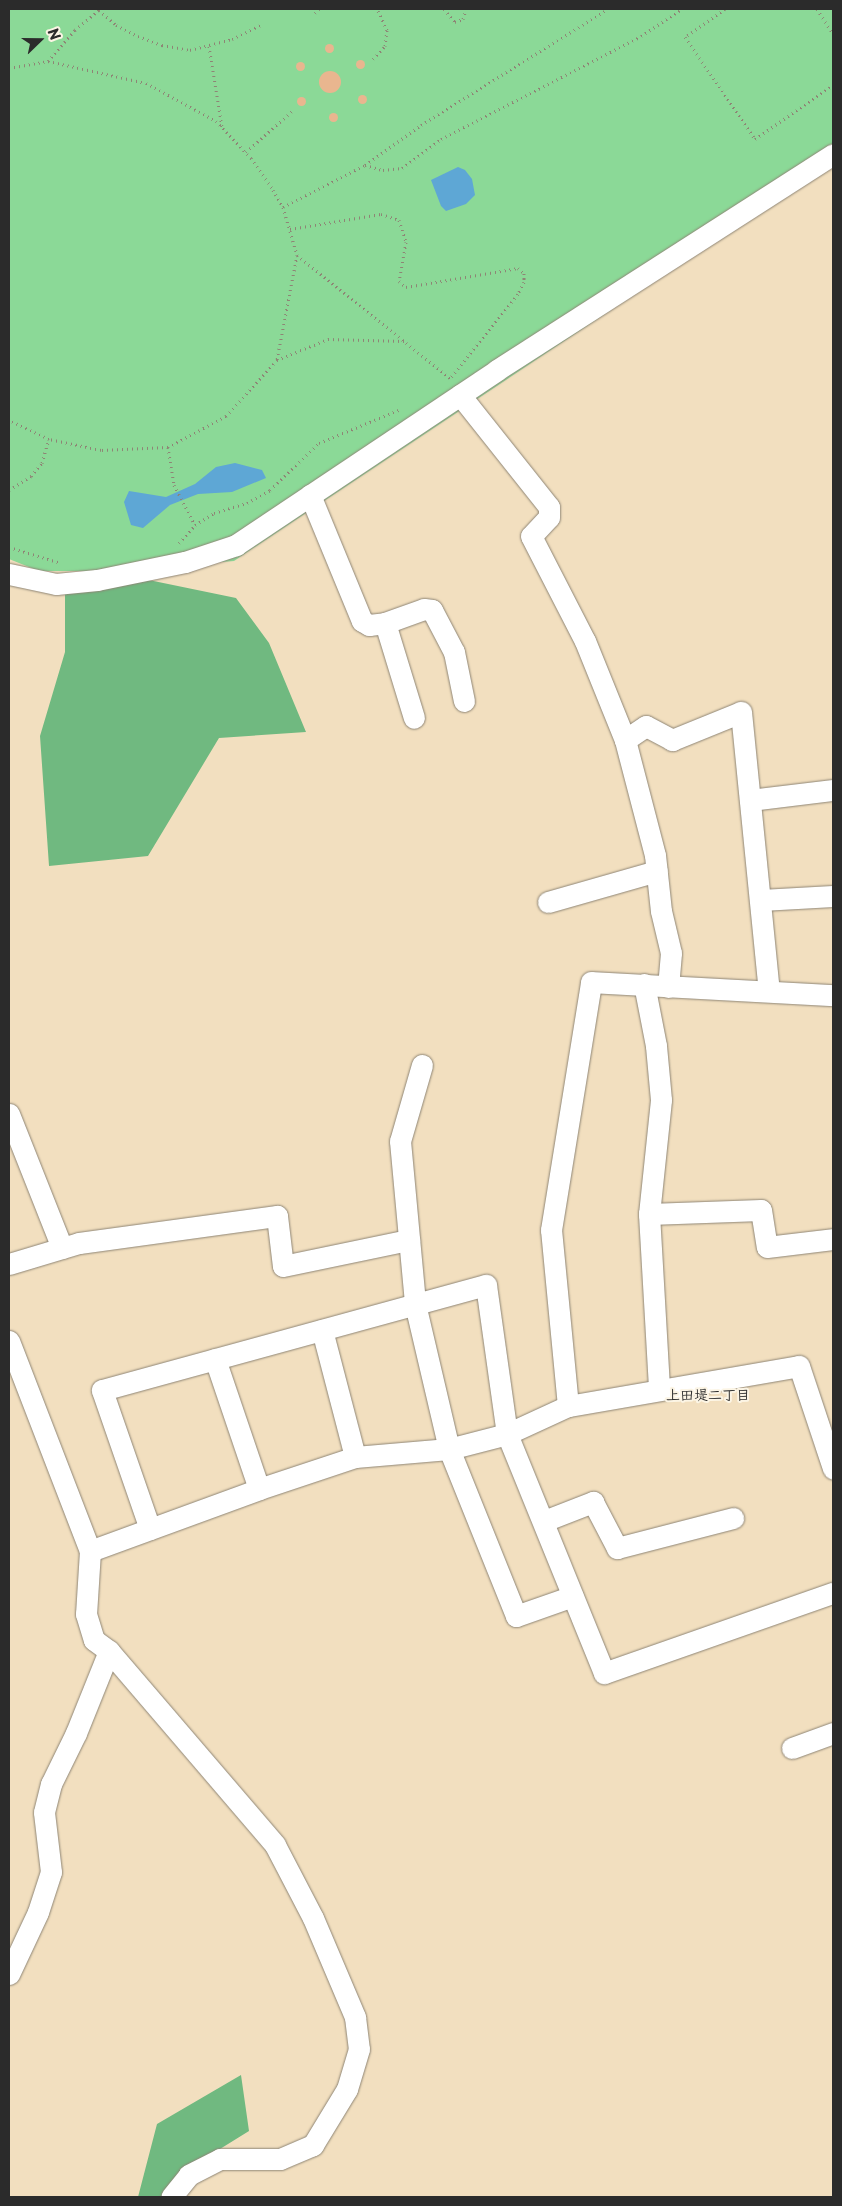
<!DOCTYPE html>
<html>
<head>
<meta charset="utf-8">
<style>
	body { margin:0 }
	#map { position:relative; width:842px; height:2206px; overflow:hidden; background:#f2dfbf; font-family:"Playpen Sans","Klee One",sans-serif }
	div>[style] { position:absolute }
	.green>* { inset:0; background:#8bd997 }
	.forest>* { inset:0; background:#70b980 }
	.water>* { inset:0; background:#5ea7d5 }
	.building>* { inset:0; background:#e9b68f }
	.round { border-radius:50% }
	.path>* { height:3px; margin-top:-1.5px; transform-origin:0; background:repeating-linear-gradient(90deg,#8e8575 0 1px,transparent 0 5px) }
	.roads { filter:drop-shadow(0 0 1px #8e8575) drop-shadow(0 0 1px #8e8575) }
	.minor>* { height:21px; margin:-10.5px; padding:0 10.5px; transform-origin:10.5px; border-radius:10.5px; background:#fff }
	span { translate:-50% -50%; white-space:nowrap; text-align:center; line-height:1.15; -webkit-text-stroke:4px #fcf5e5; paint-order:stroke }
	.neighbourhood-label { font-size:14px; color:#2b2b2b; font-weight:700 }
	.frame { position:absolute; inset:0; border:10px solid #2b2b2b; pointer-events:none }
	.north { position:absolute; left:15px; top:15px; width:50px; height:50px; -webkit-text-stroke:4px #fcf5e5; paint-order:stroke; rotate:68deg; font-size:14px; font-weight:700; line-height:20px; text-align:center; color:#2b2b2b }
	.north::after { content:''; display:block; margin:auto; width:18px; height:22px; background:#2b2b2b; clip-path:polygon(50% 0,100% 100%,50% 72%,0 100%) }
</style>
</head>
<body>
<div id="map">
	<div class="green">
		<i style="clip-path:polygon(9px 9px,833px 9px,833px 162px,234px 561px,108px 571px,39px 571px,9px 559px)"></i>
	</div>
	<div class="forest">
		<i style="clip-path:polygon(65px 578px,139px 578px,236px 598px,269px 643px,306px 732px,219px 738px,148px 856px,49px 866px,40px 736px,65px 652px)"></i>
		<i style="clip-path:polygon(241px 2075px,249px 2131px,178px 2175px,178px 2197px,138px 2197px,157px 2124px)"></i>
	</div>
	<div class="water">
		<i style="clip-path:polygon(458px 167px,465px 170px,472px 179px,475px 195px,466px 204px,446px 211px,441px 206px,431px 180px)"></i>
		<i style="clip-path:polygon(235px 463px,262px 470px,266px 478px,232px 492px,198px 494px,170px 505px,143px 528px,131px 525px,124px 502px,129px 491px,166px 497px,195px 484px,216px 467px)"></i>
	</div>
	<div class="building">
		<i class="round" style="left:324.5px;top:43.5px;width:9px;height:9px"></i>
		<i class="round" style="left:355.5px;top:59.5px;width:9px;height:9px"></i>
		<i class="round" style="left:295.5px;top:61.5px;width:9px;height:9px"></i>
		<i class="round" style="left:319px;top:71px;width:22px;height:22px"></i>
		<i class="round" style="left:357.5px;top:94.5px;width:9px;height:9px"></i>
		<i class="round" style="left:296.5px;top:96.5px;width:9px;height:9px"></i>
		<i class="round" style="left:328.5px;top:112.5px;width:9px;height:9px"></i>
	</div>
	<div class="path">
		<i style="left:444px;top:9px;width:17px;rotate:50deg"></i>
		<i style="left:455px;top:22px;width:9px;rotate:-21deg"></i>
		<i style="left:463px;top:19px;width:10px;rotate:-73deg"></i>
		<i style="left:725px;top:9px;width:49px;rotate:145deg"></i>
		<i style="left:685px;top:37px;width:124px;rotate:55.5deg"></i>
		<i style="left:755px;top:139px;width:95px;rotate:-34.7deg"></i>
		<i style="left:817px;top:9px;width:30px;rotate:57deg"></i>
		<i style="left:99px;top:10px;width:23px;rotate:41deg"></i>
		<i style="left:116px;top:25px;width:25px;rotate:27deg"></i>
		<i style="left:138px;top:36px;width:26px;rotate:21deg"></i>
		<i style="left:162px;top:45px;width:28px;rotate:10deg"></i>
		<i style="left:190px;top:50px;width:43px;rotate:-14.7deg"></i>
		<i style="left:232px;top:39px;width:34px;rotate:-26deg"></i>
		<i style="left:315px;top:13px;width:6px;rotate:-45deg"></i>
		<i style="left:209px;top:46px;width:82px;rotate:80.9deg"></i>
		<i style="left:373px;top:59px;width:18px;rotate:-47deg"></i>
		<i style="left:385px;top:46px;width:16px;rotate:-83deg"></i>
		<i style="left:387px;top:30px;width:23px;rotate:-115deg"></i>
		<i style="left:48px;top:61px;width:41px;rotate:-48.9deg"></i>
		<i style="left:75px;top:30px;width:33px;rotate:-40deg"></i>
		<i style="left:9px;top:68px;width:40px;rotate:-10deg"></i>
		<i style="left:48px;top:61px;width:100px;rotate:12.7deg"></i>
		<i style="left:146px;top:83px;width:80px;rotate:28.5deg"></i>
		<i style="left:216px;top:121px;width:51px;rotate:46.6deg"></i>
		<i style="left:251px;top:158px;width:39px;rotate:55deg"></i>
		<i style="left:273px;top:190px;width:20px;rotate:60deg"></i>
		<i style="left:283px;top:207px;width:50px;rotate:73.7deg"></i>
		<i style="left:297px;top:255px;width:107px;rotate:100.8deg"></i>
		<i style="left:277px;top:360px;width:76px;rotate:132.3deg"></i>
		<i style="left:226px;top:416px;width:66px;rotate:151.9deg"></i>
		<i style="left:168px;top:447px;width:67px;rotate:177.4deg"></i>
		<i style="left:101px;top:450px;width:53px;rotate:-168.1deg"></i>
		<i style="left:49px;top:439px;width:44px;rotate:-154.6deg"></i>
		<i style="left:246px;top:152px;width:62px;rotate:-41.7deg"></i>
		<i style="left:365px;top:165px;width:19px;rotate:16deg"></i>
		<i style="left:383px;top:170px;width:19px;rotate:-6deg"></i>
		<i style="left:402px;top:168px;width:49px;rotate:-36.6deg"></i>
		<i style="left:441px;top:139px;width:225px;rotate:-27.2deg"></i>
		<i style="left:641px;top:36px;width:49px;rotate:-33.4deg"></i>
		<i style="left:283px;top:207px;width:92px;rotate:-27.1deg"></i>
		<i style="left:365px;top:165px;width:69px;rotate:-35.5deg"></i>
		<i style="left:421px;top:125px;width:220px;rotate:-31.8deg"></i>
		<i style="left:290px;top:229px;width:92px;rotate:-9.4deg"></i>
		<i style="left:381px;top:214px;width:19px;rotate:18deg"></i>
		<i style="left:399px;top:220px;width:23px;rotate:72deg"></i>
		<i style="left:406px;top:242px;width:40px;rotate:100deg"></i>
		<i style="left:399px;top:281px;width:9px;rotate:41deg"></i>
		<i style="left:406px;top:287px;width:114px;rotate:-9.6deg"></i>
		<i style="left:518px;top:268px;width:8px;rotate:40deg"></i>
		<i style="left:524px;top:273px;width:9px;rotate:90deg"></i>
		<i style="left:524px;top:282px;width:13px;rotate:117deg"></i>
		<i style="left:518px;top:294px;width:107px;rotate:128.9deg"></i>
		<i style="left:297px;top:255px;width:198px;rotate:38.8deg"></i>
		<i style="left:277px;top:360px;width:55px;rotate:-22.4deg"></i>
		<i style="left:328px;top:339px;width:76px;rotate:1.5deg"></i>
		<i style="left:168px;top:447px;width:38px;rotate:81deg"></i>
		<i style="left:174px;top:485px;width:45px;rotate:62.3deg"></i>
		<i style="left:195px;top:525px;width:22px;rotate:-32deg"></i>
		<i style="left:214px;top:513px;width:34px;rotate:-17deg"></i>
		<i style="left:247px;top:503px;width:26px;rotate:-29deg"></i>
		<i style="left:270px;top:490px;width:68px;rotate:-43.8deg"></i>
		<i style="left:319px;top:443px;width:89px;rotate:-22.5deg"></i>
		<i style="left:9px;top:490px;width:26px;rotate:-32deg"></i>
		<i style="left:31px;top:476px;width:17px;rotate:-50deg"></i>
		<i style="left:42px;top:463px;width:25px;rotate:-74deg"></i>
		<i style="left:179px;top:543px;width:24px;rotate:-48deg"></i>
		<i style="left:9px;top:547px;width:54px;rotate:17.1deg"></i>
	</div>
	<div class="roads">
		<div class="minor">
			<i style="left:460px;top:395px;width:143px;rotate:51.5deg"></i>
			<i style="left:549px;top:507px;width:10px;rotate:90deg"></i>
			<i style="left:549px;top:517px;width:26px;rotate:133deg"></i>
			<i style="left:531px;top:536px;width:118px;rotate:62.8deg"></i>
			<i style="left:585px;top:641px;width:107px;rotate:68deg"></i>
			<i style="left:625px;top:740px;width:119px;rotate:75.4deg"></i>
			<i style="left:655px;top:855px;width:56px;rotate:83.9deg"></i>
			<i style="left:661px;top:911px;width:43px;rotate:76.6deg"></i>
			<i style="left:671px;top:953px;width:34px;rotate:95deg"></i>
			<i style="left:310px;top:495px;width:136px;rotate:67.6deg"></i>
			<i style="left:362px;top:621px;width:8px;rotate:30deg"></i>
			<i style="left:369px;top:625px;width:16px;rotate:-7deg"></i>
			<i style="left:385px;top:623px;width:41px;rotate:-19.7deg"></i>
			<i style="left:424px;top:609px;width:8px;rotate:7deg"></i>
			<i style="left:432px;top:610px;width:47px;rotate:62.4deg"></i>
			<i style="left:454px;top:652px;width:50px;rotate:78.5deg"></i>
			<i style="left:9px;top:574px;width:48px;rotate:12deg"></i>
			<i style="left:56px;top:584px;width:41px;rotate:-5.6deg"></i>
			<i style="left:97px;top:580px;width:90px;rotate:-11.6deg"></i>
			<i style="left:185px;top:562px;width:54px;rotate:-18.4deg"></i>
			<i style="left:236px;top:545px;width:314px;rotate:-33.8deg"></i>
			<i style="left:497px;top:370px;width:399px;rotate:-32.7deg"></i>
			<i style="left:385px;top:623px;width:99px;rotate:73deg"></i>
			<i style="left:625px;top:740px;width:25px;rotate:-34deg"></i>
			<i style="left:646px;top:726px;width:30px;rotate:28deg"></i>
			<i style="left:672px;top:740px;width:74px;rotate:-22.1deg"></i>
			<i style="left:741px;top:712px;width:280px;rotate:84.3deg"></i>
			<i style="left:750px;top:800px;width:84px;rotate:-6.9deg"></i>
			<i style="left:761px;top:900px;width:72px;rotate:-3.2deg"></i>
			<i style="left:548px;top:902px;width:113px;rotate:-15.9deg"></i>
			<i style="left:644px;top:984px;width:63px;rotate:79deg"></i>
			<i style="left:656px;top:1046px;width:54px;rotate:84.7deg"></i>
			<i style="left:661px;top:1100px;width:115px;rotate:96deg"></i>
			<i style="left:649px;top:1214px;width:176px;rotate:86.7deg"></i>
			<i style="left:422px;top:1065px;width:79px;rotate:106.1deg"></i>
			<i style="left:400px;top:1141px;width:164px;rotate:84.7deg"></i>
			<i style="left:415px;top:1304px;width:149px;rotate:76.8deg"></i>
			<i style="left:449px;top:1449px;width:180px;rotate:68.1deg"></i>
			<i style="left:516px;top:1616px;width:60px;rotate:-19.3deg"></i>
			<i style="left:9px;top:1114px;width:144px;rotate:68.4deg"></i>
			<i style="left:649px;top:1214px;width:112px;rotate:-2deg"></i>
			<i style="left:761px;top:1210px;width:37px;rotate:81deg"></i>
			<i style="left:767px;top:1247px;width:66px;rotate:-6.9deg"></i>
			<i style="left:9px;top:1264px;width:73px;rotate:-16.7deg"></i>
			<i style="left:79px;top:1243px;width:200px;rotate:-7.8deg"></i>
			<i style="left:277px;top:1216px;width:50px;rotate:83.2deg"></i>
			<i style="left:283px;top:1266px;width:129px;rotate:-11.7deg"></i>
			<i style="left:322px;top:1330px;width:131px;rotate:75.4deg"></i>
			<i style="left:9px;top:1341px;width:225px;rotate:68.9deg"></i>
			<i style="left:90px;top:1551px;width:63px;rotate:93.6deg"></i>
			<i style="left:86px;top:1614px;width:27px;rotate:73deg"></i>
			<i style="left:94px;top:1640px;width:19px;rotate:36deg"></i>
			<i style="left:109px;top:1651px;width:255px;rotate:49.4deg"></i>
			<i style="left:275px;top:1845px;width:82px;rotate:62.5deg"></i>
			<i style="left:313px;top:1918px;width:108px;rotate:67deg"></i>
			<i style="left:355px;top:2017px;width:32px;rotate:83deg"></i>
			<i style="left:359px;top:2049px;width:42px;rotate:106.7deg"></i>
			<i style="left:347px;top:2089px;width:66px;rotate:121.3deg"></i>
			<i style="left:313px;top:2145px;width:36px;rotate:157deg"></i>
			<i style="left:280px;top:2159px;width:60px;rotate:180deg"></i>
			<i style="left:220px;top:2159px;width:35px;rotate:153deg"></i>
			<i style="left:189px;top:2175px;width:28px;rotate:129deg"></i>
			<i style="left:215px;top:1359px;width:137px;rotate:71.3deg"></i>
			<i style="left:568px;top:1406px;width:177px;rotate:-95.5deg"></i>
			<i style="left:551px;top:1230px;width:251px;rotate:-80.8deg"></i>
			<i style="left:591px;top:982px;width:242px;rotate:3.1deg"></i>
			<i style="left:544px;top:1521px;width:53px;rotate:-21.2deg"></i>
			<i style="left:593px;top:1502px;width:52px;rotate:62.4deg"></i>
			<i style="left:617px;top:1548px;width:120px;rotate:-14.5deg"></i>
			<i style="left:150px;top:1529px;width:147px;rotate:-109.1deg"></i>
			<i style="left:102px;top:1390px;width:398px;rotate:-15.3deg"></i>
			<i style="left:486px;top:1285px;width:150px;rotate:82deg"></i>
			<i style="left:507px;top:1434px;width:258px;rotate:67.9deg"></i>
			<i style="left:604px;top:1673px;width:243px;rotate:-19.3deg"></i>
			<i style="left:90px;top:1551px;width:180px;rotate:-20.1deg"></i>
			<i style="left:259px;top:1489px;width:101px;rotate:-18.4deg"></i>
			<i style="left:355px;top:1457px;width:94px;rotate:-4.9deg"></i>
			<i style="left:449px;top:1449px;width:60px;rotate:-14.5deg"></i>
			<i style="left:507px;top:1434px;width:67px;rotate:-24.7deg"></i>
			<i style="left:568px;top:1406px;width:234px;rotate:-9.8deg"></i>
			<i style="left:799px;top:1366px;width:108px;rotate:71.6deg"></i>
			<i style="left:792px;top:1748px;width:44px;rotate:-20.1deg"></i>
			<i style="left:9px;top:1974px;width:68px;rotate:-64.9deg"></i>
			<i style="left:38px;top:1912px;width:42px;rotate:-72deg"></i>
			<i style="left:51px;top:1872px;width:60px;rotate:-96.7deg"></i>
			<i style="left:44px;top:1812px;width:29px;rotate:-76deg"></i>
			<i style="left:51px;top:1784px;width:57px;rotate:-63.9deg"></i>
			<i style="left:76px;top:1733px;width:88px;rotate:-68.1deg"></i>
		</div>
	</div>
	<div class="neighbourhood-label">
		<span style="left:708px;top:1395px">上田堤二丁目</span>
	</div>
	<div class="frame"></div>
	<div class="north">N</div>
</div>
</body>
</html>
